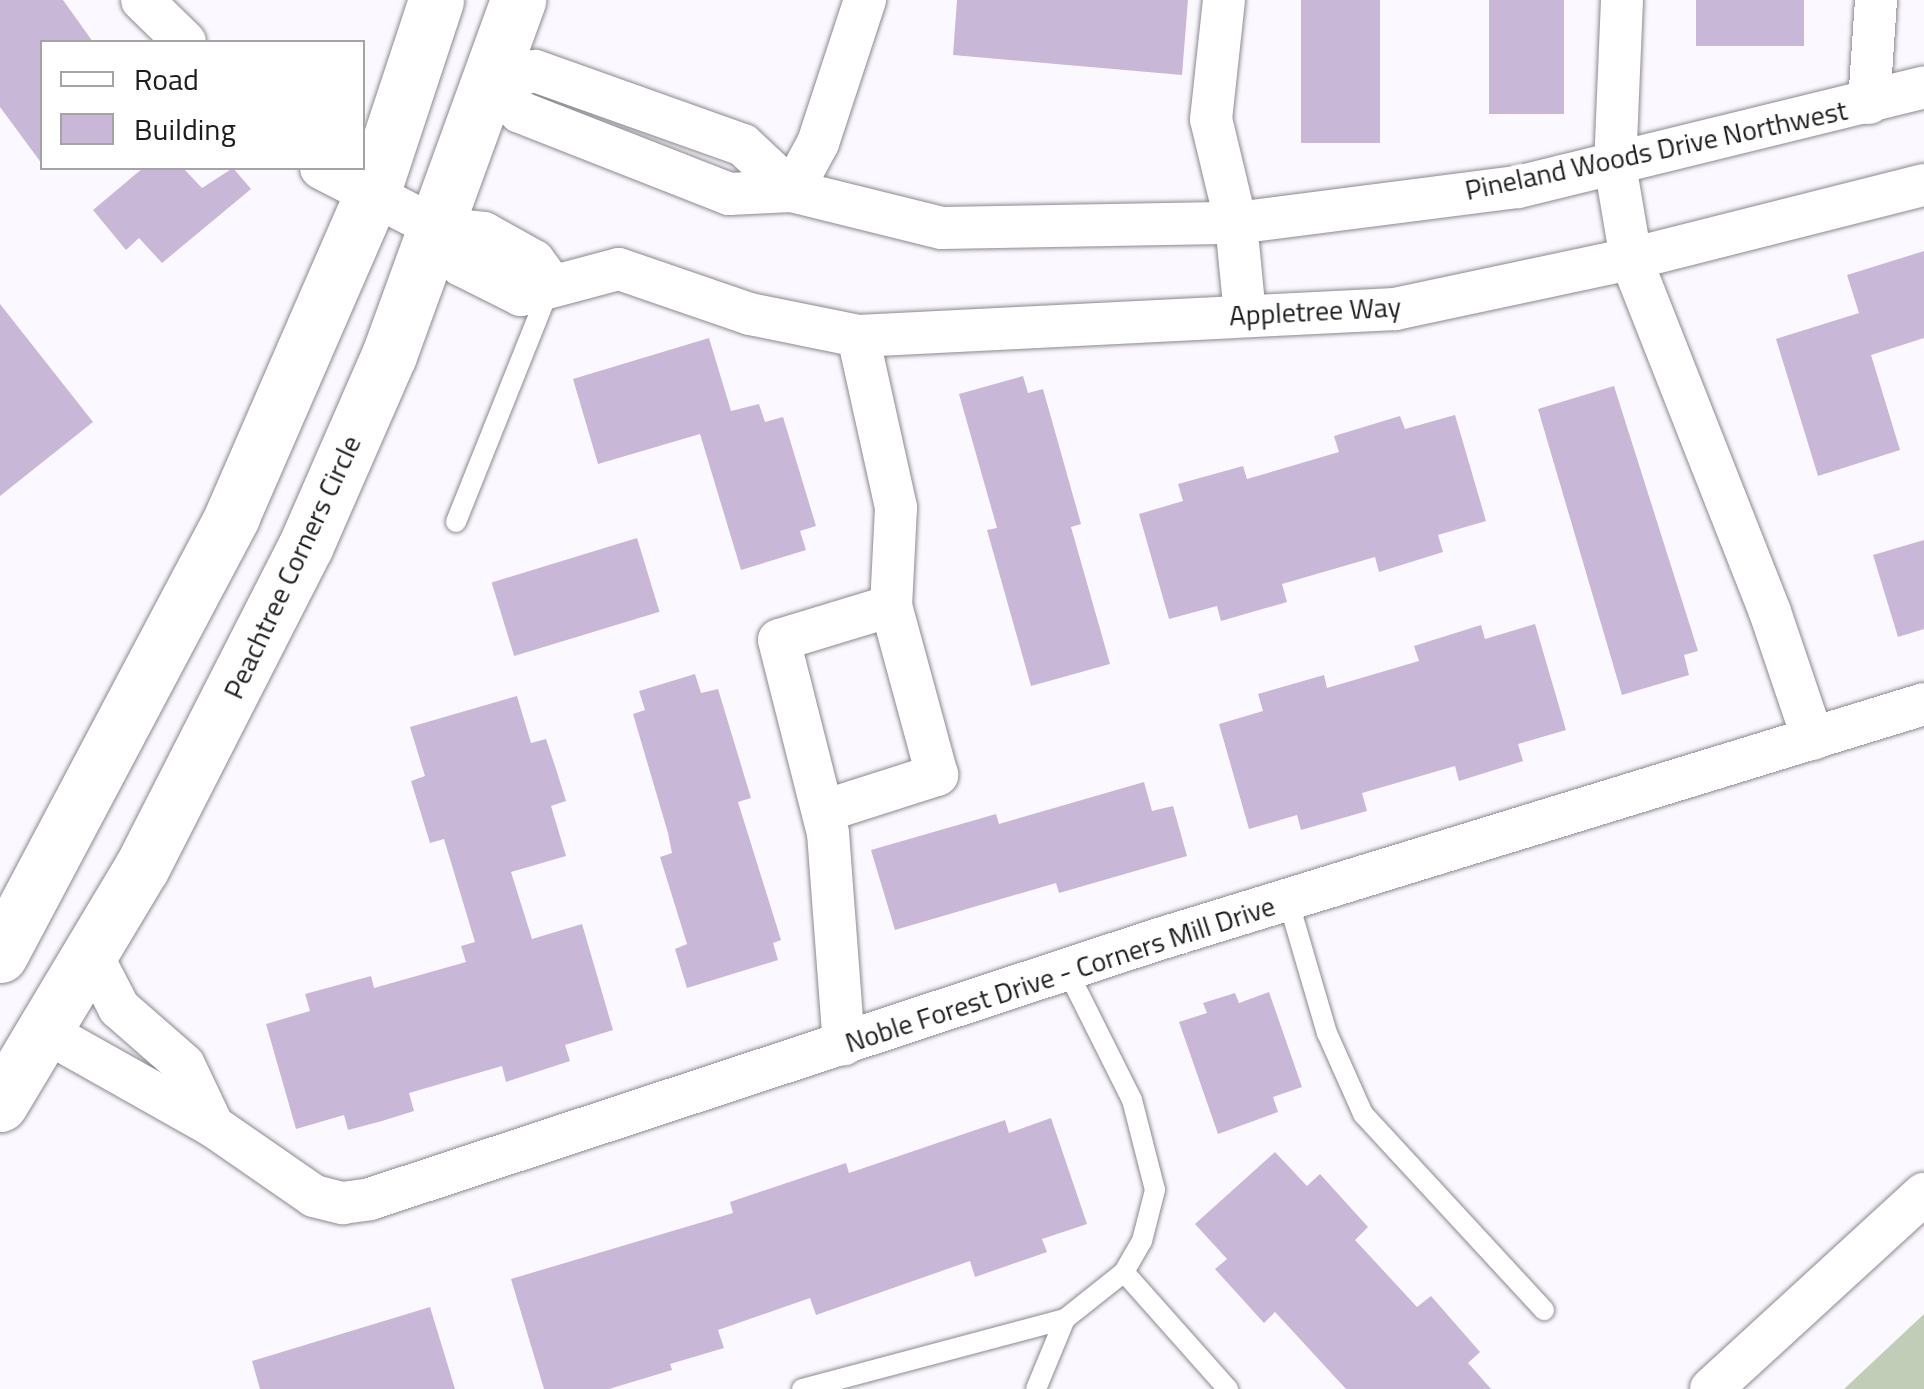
<!DOCTYPE html>
<html>
<head>
<meta charset="utf-8">
<style>
	body { margin:0 }
	#map { position:relative; width:1924px; height:1389px; overflow:hidden; background:#fcf8ff; font-family:"Titillium Web",sans-serif }
	div>[style] { position:absolute }
	.green>* { inset:0; background:#c2cdb7 }
	.building>* { inset:0; background:#c8b7d6; transform-origin:0 0 }
	.roads { filter:drop-shadow(0 0 2px #8c8890) drop-shadow(0 0 2px #8c8890) }
	.lane>* { height:20px; margin:-10px; padding:0 10px; transform-origin:10px; border-radius:10px; background:#fff }
	.street>* { height:42px; margin:-21px; padding:0 21px; transform-origin:21px; border-radius:21px; background:#fff }
	.secondary>* { height:55px; margin:-27.5px; padding:0 27.5px; transform-origin:27.5px; border-radius:27.5px; background:#fff }
	span { translate:-50% -50%; white-space:nowrap; text-align:center; line-height:1.15; -webkit-text-stroke:9px #fff; paint-order:stroke }
	.street-label { font-size:28px; color:#1d1c1f }
	.legend { position:absolute; left:40px; top:40px; width:325px; height:130px; box-sizing:border-box; background:#fff; border:2px solid #a5a4a5; margin:0; padding:12px 18px; list-style:none; font-size:30px; color:#1d1c1f }
	.legend li { display:flex; align-items:center; gap:20px; height:50px }
	.legend b { width:50px; border:2px solid #a5a4a5 }
</style>
</head>
<body>
<div id="map">
	<div class="green">
		<i style="clip-path:polygon(1924px 1314px,1924px 1389px,1844px 1389px)"></i>
	</div>
	<div class="building">
		<i style="clip-path:polygon(0 0,63px 0,93px 42px,42px 42px,42px 164px,0 107px)"></i>
		<i style="clip-path:polygon(957px 0,1188px 0,1182px 75px,953px 55px)"></i>
		<i style="left:1301px;top:0;width:79px;height:143px"></i>
		<i style="left:1489px;top:0;width:75px;height:114px"></i>
		<i style="left:1696px;top:0;width:108px;height:46px"></i>
		<i style="clip-path:polygon(143px 168px,183px 168px,202px 188px,233px 168px,251px 189px,162px 263px,139px 238px,126px 250px,93px 210px)"></i>
		<i style="clip-path:polygon(1924px 251px,1924px 338px,1871px 355px,1900px 450px,1818px 476px,1776px 339px,1859px 313px,1847px 275px)"></i>
		<i style="clip-path:polygon(0 304px,93px 422px,0 496px)"></i>
		<i style="clip-path:polygon(709px 338px,731px 411px,759px 404px,765px 422px,783px 417px,816px 526px,800px 531px,806px 550px,741px 570px,700px 434px,598px 464px,573px 379px)"></i>
		<i style="clip-path:polygon(1023px 376px,1028px 393px,1043px 389px,1081px 524px,1071px 527px,1110px 664px,1031px 686px,987px 530px,997px 528px,959px 394px)"></i>
		<i style="clip-path:polygon(1614px 386px,1698px 651px,1684px 655px,1689px 675px,1622px 695px,1538px 409px)"></i>
		<i style="clip-path:polygon(1455px 415px,1486px 521px,1438px 535px,1443px 552px,1379px 572px,1375px 557px,1282px 584px,1287px 602px,1221px 621px,1217px 606px,1169px 619px,1139px 514px,1183px 501px,1178px 484px,1243px 466px,1247px 479px,1339px 452px,1334px 436px,1400px 416px,1405px 429px)"></i>
		<i style="left:637px;top:538px;width:77px;height:152px;rotate:73deg"></i>
		<i style="clip-path:polygon(1924px 540px,1924px 629px,1898px 637px,1873px 555px)"></i>
		<i style="clip-path:polygon(1535px 624px,1566px 730px,1518px 744px,1523px 761px,1459px 781px,1455px 766px,1362px 793px,1367px 811px,1301px 830px,1297px 815px,1249px 829px,1219px 724px,1263px 711px,1258px 694px,1324px 675px,1327px 688px,1419px 661px,1414px 646px,1481px 625px,1485px 639px)"></i>
		<i style="clip-path:polygon(695px 674px,701px 693px,718px 689px,751px 798px,738px 802px,781px 940px,773px 943px,778px 960px,687px 988px,675px 949px,687px 944px,660px 857px,672px 853px,668px 833px,633px 714px,645px 710px,639px 691px)"></i>
		<i style="clip-path:polygon(517px 696px,531px 743px,546px 739px,556px 769px,566px 801px,551px 806px,566px 856px,511px 872px,532px 939px,582px 924px,613px 1030px,565px 1045px,570px 1061px,506px 1082px,502px 1066px,409px 1093px,414px 1111px,382px 1121px,348px 1130px,344px 1115px,296px 1129px,266px 1024px,310px 1011px,305px 994px,371px 976px,374px 988px,466px 962px,461px 946px,475px 942px,444px 839px,430px 843px,411px 781px,425px 776px,410px 727px)"></i>
		<i style="clip-path:polygon(1144px 782px,1152px 811px,1173px 806px,1187px 856px,1059px 893px,1056px 883px,895px 930px,871px 850px,996px 814px,999px 824px)"></i>
		<i style="clip-path:polygon(1269px 992px,1302px 1087px,1273px 1097px,1278px 1112px,1218px 1134px,1179px 1022px,1207px 1013px,1203px 1003px,1235px 993px,1239px 1003px)"></i>
		<i style="clip-path:polygon(1051px 1118px,1087px 1224px,1042px 1239px,1047px 1252px,975px 1277px,970px 1261px,816px 1315px,810px 1298px,718px 1330px,724px 1348px,670px 1364px,672px 1370px,609px 1389px,544px 1389px,511px 1279px,733px 1213px,730px 1202px,846px 1163px,849px 1173px,1005px 1120px,1009px 1133px)"></i>
		<i style="clip-path:polygon(1275px 1152px,1307px 1186px,1320px 1174px,1368px 1227px,1355px 1240px,1417px 1307px,1431px 1296px,1480px 1352px,1468px 1363px,1491px 1389px,1346px 1389px,1275px 1312px,1264px 1323px,1215px 1269px,1227px 1259px,1195px 1224px)"></i>
		<i style="clip-path:polygon(430px 1307px,455px 1389px,260px 1389px,252px 1361px)"></i>
	</div>
	<div class="roads">
		<div class="lane">
			<i style="left:456px;top:522px;width:250px;rotate:-68.2deg"></i>
			<i style="left:1288px;top:900px;width:139px;rotate:73.7deg"></i>
			<i style="left:1327px;top:1033px;width:89px;rotate:66deg"></i>
			<i style="left:1363px;top:1114px;width:267px;rotate:47.3deg"></i>
			<i style="left:1124px;top:1272px;width:157px;rotate:48.4deg"></i>
			<i style="left:802px;top:1389px;width:272px;rotate:-14.9deg"></i>
			<i style="left:1065px;top:1319px;width:75px;rotate:-38.5deg"></i>
			<i style="left:1124px;top:1272px;width:36px;rotate:-60deg"></i>
			<i style="left:1142px;top:1241px;width:53px;rotate:-75.7deg"></i>
			<i style="left:1155px;top:1190px;width:93px;rotate:-104.3deg"></i>
			<i style="left:1132px;top:1100px;width:145px;rotate:-116.6deg"></i>
			<i style="left:1036px;top:1389px;width:76px;rotate:-67.5deg"></i>
		</div>
		<div class="street">
			<i style="left:142px;top:0;width:60px;rotate:44.3deg"></i>
			<i style="left:1224px;top:0;width:120px;rotate:96.2deg"></i>
			<i style="left:1211px;top:119px;width:107px;rotate:76.5deg"></i>
			<i style="left:1236px;top:223px;width:91px;rotate:84.4deg"></i>
			<i style="left:1622px;top:0;width:165px;rotate:92.4deg"></i>
			<i style="left:1615px;top:165px;width:95px;rotate:80.3deg"></i>
			<i style="left:1631px;top:259px;width:302px;rotate:-14.2deg"></i>
			<i style="left:1869px;top:103px;width:103px;rotate:-86.1deg"></i>
			<i style="left:321px;top:168px;width:131px;rotate:27.3deg"></i>
			<i style="left:437px;top:228px;width:47px;rotate:6.1deg"></i>
			<i style="left:484px;top:233px;width:57px;rotate:29.2deg"></i>
			<i style="left:534px;top:261px;width:29px;rotate:54deg"></i>
			<i style="left:792px;top:191px;width:67px;rotate:-136.8deg"></i>
			<i style="left:743px;top:145px;width:221px;rotate:-160.4deg"></i>
			<i style="left:535px;top:71px;width:44px;rotate:165.7deg"></i>
			<i style="left:492px;top:82px;width:41px;rotate:47deg"></i>
			<i style="left:520px;top:112px;width:225px;rotate:21.4deg"></i>
			<i style="left:729px;top:194px;width:63px;rotate:-2.7deg"></i>
			<i style="left:792px;top:191px;width:154px;rotate:13.9deg"></i>
			<i style="left:942px;top:228px;width:294px;rotate:-1deg"></i>
			<i style="left:1236px;top:223px;width:284px;rotate:-7.3deg"></i>
			<i style="left:1518px;top:187px;width:418px;rotate:-13.8deg"></i>
			<i style="left:792px;top:191px;width:55px;rotate:-61.6deg"></i>
			<i style="left:818px;top:143px;width:151px;rotate:-71.8deg"></i>
			<i style="left:437px;top:228px;width:44px;rotate:57deg"></i>
			<i style="left:461px;top:265px;width:67px;rotate:26.6deg"></i>
			<i style="left:521px;top:295px;width:101px;rotate:-14.9deg"></i>
			<i style="left:619px;top:269px;width:139px;rotate:19deg"></i>
			<i style="left:750px;top:314px;width:110px;rotate:11.5deg"></i>
			<i style="left:858px;top:336px;width:538px;rotate:-2.88deg"></i>
			<i style="left:1395px;top:309px;width:241px;rotate:-12deg"></i>
			<i style="left:1631px;top:259px;width:379px;rotate:68.5deg"></i>
			<i style="left:1770px;top:612px;width:134px;rotate:71.3deg"></i>
			<i style="left:858px;top:336px;width:176px;rotate:77.5deg"></i>
			<i style="left:896px;top:508px;width:98px;rotate:92.9deg"></i>
			<i style="left:824px;top:811px;width:119px;rotate:-17.7deg"></i>
			<i style="left:937px;top:775px;width:175px;rotate:-105.2deg"></i>
			<i style="left:891px;top:606px;width:117px;rotate:163.1deg"></i>
			<i style="left:779px;top:640px;width:199px;rotate:75.8deg"></i>
			<i style="left:828px;top:833px;width:212px;rotate:85.7deg"></i>
			<i style="left:91px;top:954px;width:61px;rotate:62.6deg"></i>
			<i style="left:119px;top:1008px;width:86px;rotate:41.2deg"></i>
			<i style="left:184px;top:1065px;width:68px;rotate:64.6deg"></i>
			<i style="left:46px;top:1032px;width:192px;rotate:29.4deg"></i>
			<i style="left:213px;top:1126px;width:123px;rotate:34.7deg"></i>
			<i style="left:314px;top:1196px;width:30px;rotate:14deg"></i>
			<i style="left:343px;top:1203px;width:27px;rotate:-8deg"></i>
			<i style="left:370px;top:1199px;width:828px;rotate:-18.24deg"></i>
			<i style="left:1156px;top:940px;width:803px;rotate:-17.08deg"></i>
			<i style="left:1711px;top:1389px;width:289px;rotate:-42.5deg"></i>
		</div>
		<div class="secondary">
			<i style="left:0;top:955px;width:497px;rotate:-62.1deg"></i>
			<i style="left:232px;top:516px;width:348px;rotate:-66.5deg"></i>
			<i style="left:371px;top:197px;width:207px;rotate:-71.7deg"></i>
			<i style="left:0;top:1104px;width:276px;rotate:-59.1deg"></i>
			<i style="left:142px;top:867px;width:361px;rotate:-63deg"></i>
			<i style="left:306px;top:545px;width:207px;rotate:-66.4deg"></i>
			<i style="left:389px;top:355px;width:378px;rotate:-70deg"></i>
		</div>
	</div>
	<div class="street-label">
		<span style="left:1656px;top:150px;rotate:-12deg">Pineland Woods Drive Northwest</span>
		<span style="left:1315px;top:311px;rotate:-3deg">Appletree Way</span>
		<span style="left:292px;top:567px;rotate:-65deg">Peachtree Corners Circle</span>
		<span style="left:1060px;top:974px;rotate:-18deg">Noble Forest Drive - Corners Mill Drive</span>
	</div>
	<ul class="legend">
	<li><b style="height:12px;background:#fff"></b>Road</li>
	<li><b style="height:28px;background:#c8b7d6"></b>Building</li>
	</ul>
</div>
</body>
</html>
